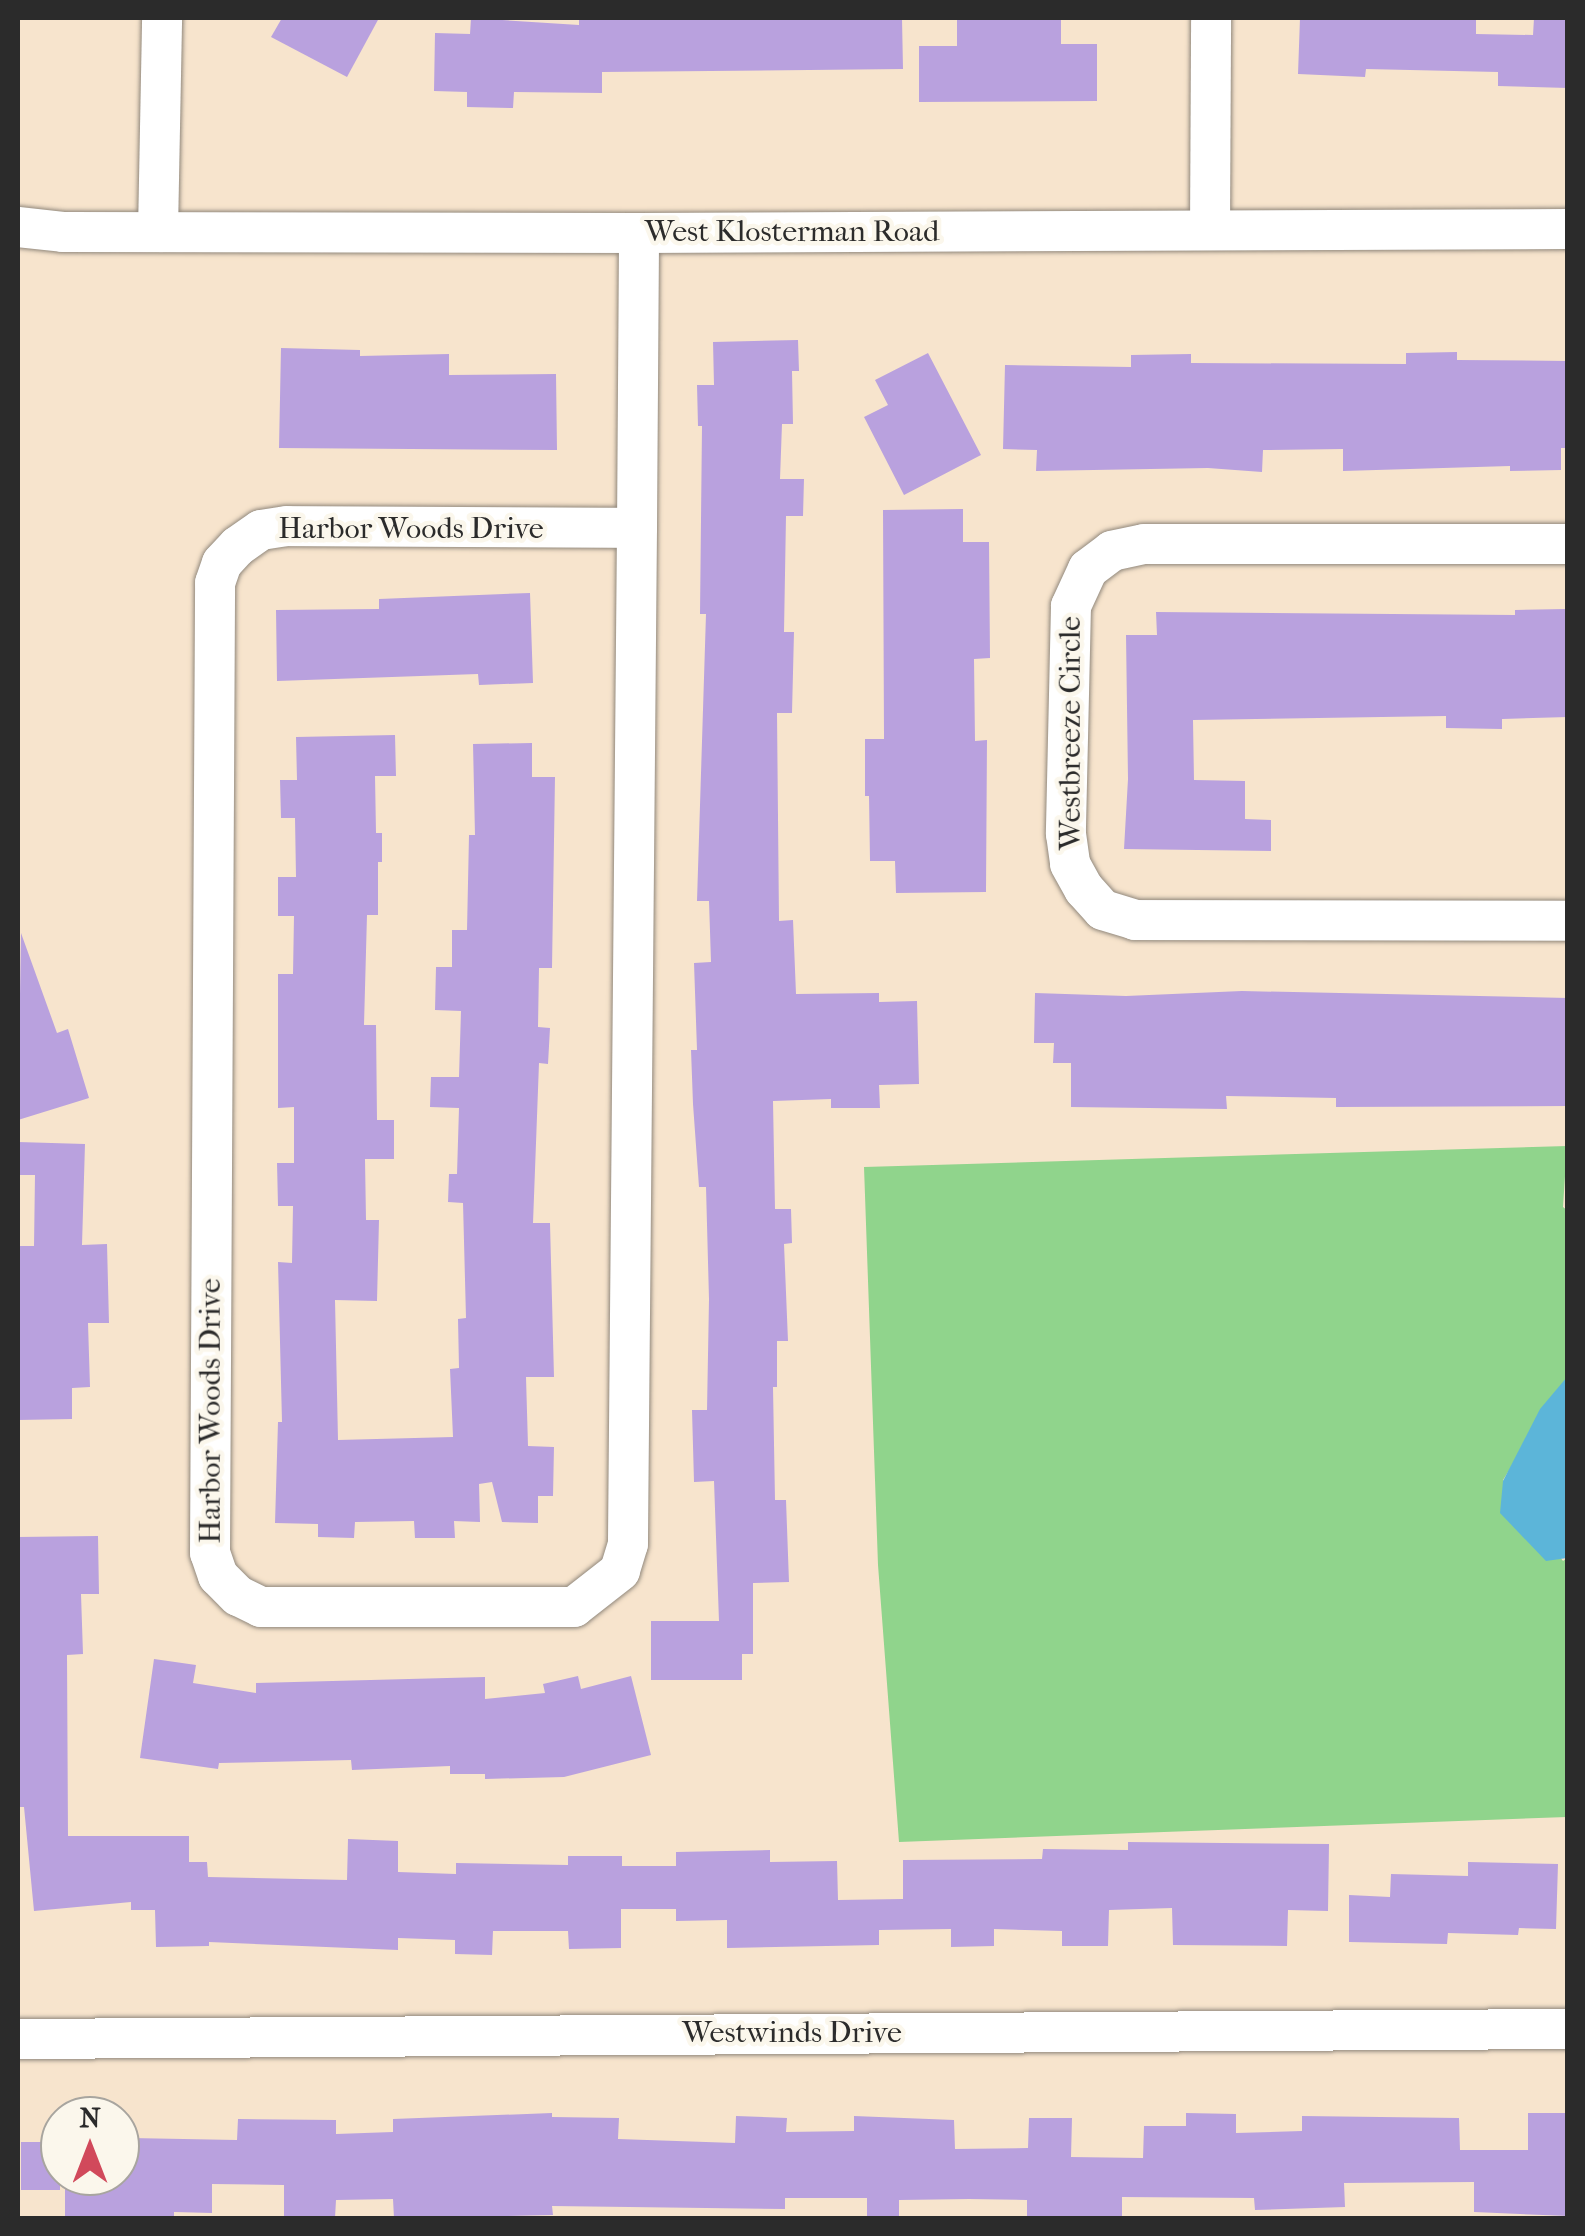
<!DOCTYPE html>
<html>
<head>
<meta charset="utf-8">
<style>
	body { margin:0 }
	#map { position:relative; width:1585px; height:2236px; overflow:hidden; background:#f7e4cd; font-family:"IM FELL French Canon",serif }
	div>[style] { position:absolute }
	.green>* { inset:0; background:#90d48c }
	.water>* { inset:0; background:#5cb5d9 }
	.building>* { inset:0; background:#b9a1de; transform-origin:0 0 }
	.roads { filter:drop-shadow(0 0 2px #91887c) drop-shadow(0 0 2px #91887c) }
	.minor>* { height:40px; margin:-20px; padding:0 20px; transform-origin:20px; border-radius:20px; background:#fff }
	span { translate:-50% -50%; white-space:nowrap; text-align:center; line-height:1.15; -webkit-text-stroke:9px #fbf7ec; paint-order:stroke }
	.street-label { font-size:30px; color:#2b2b2b }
	.frame { position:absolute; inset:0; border:20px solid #2b2b2b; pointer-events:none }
	.north { position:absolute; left:40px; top:2096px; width:100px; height:100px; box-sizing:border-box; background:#fbf7ec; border:2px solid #a8a59f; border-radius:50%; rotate:0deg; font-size:28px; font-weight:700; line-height:40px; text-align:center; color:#2b2b2b }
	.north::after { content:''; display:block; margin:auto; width:35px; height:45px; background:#d1495b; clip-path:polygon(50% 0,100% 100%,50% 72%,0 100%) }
</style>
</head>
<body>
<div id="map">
	<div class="green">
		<i style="clip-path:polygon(1567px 1146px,1563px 1207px,1568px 1211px,1567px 1377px,1503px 1480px,1563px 1561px,1567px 1558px,1567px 1817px,899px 1842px,878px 1565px,864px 1167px)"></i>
	</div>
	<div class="water">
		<i style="clip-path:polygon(1567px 1377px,1567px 1558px,1546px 1561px,1500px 1513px,1503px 1481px,1540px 1409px)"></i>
	</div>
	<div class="building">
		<i style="clip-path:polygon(282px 18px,379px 18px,347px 77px,271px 37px)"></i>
		<i style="clip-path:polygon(471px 18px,579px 25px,579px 18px,902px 18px,903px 69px,602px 72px,602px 93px,514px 92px,513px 108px,467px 107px,467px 92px,434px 91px,435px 33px,470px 34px)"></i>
		<i style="clip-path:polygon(957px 18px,1061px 18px,1061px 44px,1097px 44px,1097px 101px,919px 102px,919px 46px,957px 46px)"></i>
		<i style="clip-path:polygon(1300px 18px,1476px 18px,1476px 34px,1533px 35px,1534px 18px,1568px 18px,1568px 88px,1498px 86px,1498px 72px,1366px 69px,1365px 77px,1298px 74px)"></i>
		<i style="clip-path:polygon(798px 340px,799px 371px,792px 371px,793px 424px,782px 424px,780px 479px,804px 479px,803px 516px,786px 516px,784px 632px,794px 632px,792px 713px,777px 713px,779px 921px,793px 920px,796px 994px,879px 993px,879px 1002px,917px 1001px,919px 1084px,879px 1085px,880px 1108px,831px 1108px,831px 1099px,773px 1101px,775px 1209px,791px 1209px,792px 1243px,784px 1244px,788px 1341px,777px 1341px,777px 1387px,773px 1387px,775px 1500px,786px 1500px,789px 1582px,753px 1583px,753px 1654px,742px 1654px,742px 1680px,651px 1680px,651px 1621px,719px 1621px,714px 1481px,694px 1482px,692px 1410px,707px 1410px,709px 1299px,706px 1187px,699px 1187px,693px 1104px,691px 1050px,697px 1050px,694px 963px,711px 962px,709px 901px,697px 901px,706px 614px,700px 614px,702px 426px,698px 426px,697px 385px,714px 385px,713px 342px)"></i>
		<i style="clip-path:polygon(281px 348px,360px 350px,360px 356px,449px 354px,449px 375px,556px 374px,557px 450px,279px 448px)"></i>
		<i style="clip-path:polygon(1457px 352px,1457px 360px,1568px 361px,1568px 448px,1561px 448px,1561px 470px,1510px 471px,1510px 466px,1343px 471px,1343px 449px,1263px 450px,1262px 472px,1208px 468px,1036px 471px,1037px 450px,1003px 449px,1005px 365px,1131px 367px,1131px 355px,1191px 354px,1191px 363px,1406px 364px,1406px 353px)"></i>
		<i style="clip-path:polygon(928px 353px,981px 455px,904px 495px,864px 417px,888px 405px,875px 380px)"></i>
		<i style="clip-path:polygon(963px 509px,963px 542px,989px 542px,990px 658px,974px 659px,975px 741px,987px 740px,986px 892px,896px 893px,895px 861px,870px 861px,869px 796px,865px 796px,865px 739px,884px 739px,883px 510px)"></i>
		<i style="clip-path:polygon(530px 593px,533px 683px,479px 685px,478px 674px,277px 681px,276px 610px,379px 609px,379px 599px)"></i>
		<i style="clip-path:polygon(1566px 609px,1568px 717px,1502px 719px,1502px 729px,1446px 728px,1446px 716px,1193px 720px,1194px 780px,1245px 781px,1245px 819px,1271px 820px,1271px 851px,1124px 849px,1128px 779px,1126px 635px,1157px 635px,1156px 612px,1515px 615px,1515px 610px)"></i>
		<i style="clip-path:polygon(395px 735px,396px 776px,375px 776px,376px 833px,382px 833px,382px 862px,378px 862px,378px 915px,367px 915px,364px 1025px,376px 1025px,377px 1120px,394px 1120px,394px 1159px,365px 1159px,366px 1220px,379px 1220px,377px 1301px,335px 1300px,338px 1440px,453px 1437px,450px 1369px,459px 1368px,458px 1319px,466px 1318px,463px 1203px,448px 1202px,449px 1174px,457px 1174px,459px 1108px,430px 1107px,431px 1077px,459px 1077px,461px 1011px,435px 1010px,436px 967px,452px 967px,452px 930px,467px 930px,469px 835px,475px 835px,473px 744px,532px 743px,532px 777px,555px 777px,552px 968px,539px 968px,538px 1027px,550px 1028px,548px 1064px,539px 1063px,533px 1223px,550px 1223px,554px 1377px,526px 1377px,528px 1446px,554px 1447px,553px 1496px,538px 1496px,538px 1523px,502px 1522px,492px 1482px,479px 1484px,480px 1522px,454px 1521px,455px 1538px,415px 1538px,414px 1521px,355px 1522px,354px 1538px,318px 1537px,318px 1524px,275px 1523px,278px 1422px,282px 1422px,278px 1262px,292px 1263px,293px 1206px,278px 1206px,277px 1163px,294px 1163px,294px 1107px,278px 1108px,278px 974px,293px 974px,294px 916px,278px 916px,278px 877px,296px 877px,295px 818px,281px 818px,280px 780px,297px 780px,296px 737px)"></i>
		<i style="clip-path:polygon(21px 933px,57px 1033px,68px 1029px,89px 1098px,18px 1120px)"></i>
		<i style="clip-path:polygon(1242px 991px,1568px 998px,1568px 1106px,1336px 1107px,1336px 1098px,1226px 1096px,1227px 1109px,1071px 1107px,1071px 1063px,1053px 1063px,1054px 1043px,1034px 1043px,1035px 993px,1126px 996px)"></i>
		<i style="clip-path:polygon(18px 1142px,85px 1144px,82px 1245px,107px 1244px,109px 1323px,88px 1323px,90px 1387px,72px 1388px,72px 1419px,18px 1420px,18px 1246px,34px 1246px,35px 1175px,18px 1175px)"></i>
		<i style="clip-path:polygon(98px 1536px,99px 1594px,81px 1594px,83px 1654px,67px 1655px,68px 1836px,189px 1836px,189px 1862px,207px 1862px,208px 1877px,347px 1880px,348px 1839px,398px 1841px,398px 1872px,456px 1874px,456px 1863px,568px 1865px,568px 1856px,622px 1856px,622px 1866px,676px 1866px,676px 1852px,770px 1850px,770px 1862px,837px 1861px,838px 1900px,903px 1899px,903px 1860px,1042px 1859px,1043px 1849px,1128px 1850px,1128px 1842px,1329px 1844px,1328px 1911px,1288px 1910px,1287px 1946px,1173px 1945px,1172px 1908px,1109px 1910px,1108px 1946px,1062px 1946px,1062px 1931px,994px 1929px,994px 1946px,951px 1947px,951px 1929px,879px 1930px,879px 1945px,727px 1948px,727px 1920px,676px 1921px,676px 1909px,621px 1909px,621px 1948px,569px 1949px,568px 1931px,493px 1931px,492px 1955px,455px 1954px,455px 1940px,398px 1938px,398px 1950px,209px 1942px,209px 1946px,156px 1947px,155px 1910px,131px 1910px,131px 1902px,34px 1911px,24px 1807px,18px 1807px,18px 1537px)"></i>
		<i style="clip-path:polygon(154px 1659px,196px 1665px,193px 1683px,256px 1693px,256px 1683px,485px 1677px,485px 1699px,545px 1693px,543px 1684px,578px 1676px,581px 1689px,631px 1676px,651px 1755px,564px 1777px,485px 1779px,485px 1774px,450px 1774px,450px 1766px,352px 1770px,351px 1760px,219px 1763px,218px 1769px,140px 1758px)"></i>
		<i style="clip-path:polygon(1468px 1862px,1558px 1864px,1556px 1929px,1519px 1928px,1518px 1935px,1448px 1933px,1447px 1944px,1349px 1942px,1349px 1895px,1390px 1897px,1391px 1874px,1468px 1876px)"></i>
		<i style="clip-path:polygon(552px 2113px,552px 2117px,619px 2118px,618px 2139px,735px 2143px,736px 2116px,787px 2118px,786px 2132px,854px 2131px,854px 2116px,954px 2120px,955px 2149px,1028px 2148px,1029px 2118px,1072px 2118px,1071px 2157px,1143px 2158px,1144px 2126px,1186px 2126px,1186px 2113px,1236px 2114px,1236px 2133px,1302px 2131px,1302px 2116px,1459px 2118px,1460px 2150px,1528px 2150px,1528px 2113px,1568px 2113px,1568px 2216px,1474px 2212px,1474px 2182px,1344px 2183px,1345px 2207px,1255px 2210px,1254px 2198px,1122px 2197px,1122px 2218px,1027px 2218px,1027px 2200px,969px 2199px,899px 2200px,899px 2216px,867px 2217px,867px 2198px,785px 2198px,785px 2209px,552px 2206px,553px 2215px,408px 2218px,394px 2218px,393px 2199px,336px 2200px,335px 2218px,284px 2218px,284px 2185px,212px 2184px,212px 2213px,174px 2212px,174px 2218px,65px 2218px,65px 2176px,129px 2176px,130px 2138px,237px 2140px,238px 2119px,336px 2120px,336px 2134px,393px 2132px,393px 2119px)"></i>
		<i style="left:60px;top:2142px;width:48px;height:39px;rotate:90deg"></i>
	</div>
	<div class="roads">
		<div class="minor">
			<i style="left:18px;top:227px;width:45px;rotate:6.3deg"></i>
			<i style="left:63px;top:232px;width:576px;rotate:0.1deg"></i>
			<i style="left:639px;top:233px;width:929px;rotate:-0.25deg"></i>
			<i style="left:1210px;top:230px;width:212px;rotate:-89.7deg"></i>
			<i style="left:158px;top:232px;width:214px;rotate:-88.9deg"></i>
			<i style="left:287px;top:526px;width:350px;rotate:0.3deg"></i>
			<i style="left:637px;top:528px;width:1016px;rotate:90.51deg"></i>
			<i style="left:628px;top:1544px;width:28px;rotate:107deg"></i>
			<i style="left:620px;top:1571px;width:58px;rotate:142deg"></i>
			<i style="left:574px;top:1607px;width:313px;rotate:180deg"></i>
			<i style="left:261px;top:1607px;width:25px;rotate:-154deg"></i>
			<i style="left:238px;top:1596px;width:28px;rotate:-135deg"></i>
			<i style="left:218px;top:1576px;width:24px;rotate:-109deg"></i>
			<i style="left:210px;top:1553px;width:970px;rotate:-89.7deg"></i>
			<i style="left:215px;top:583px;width:21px;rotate:-71deg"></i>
			<i style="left:222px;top:563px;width:23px;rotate:-47deg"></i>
			<i style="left:238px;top:546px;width:28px;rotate:-35deg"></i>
			<i style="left:261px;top:530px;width:26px;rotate:-9deg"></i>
			<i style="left:637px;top:528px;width:295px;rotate:-89.6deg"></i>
			<i style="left:1568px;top:544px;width:424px;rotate:180deg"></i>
			<i style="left:1144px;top:544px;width:33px;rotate:168deg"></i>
			<i style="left:1112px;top:551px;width:30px;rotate:143deg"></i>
			<i style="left:1088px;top:569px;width:41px;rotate:114.7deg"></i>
			<i style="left:1071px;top:606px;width:228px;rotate:91.3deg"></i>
			<i style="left:1066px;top:834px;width:30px;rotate:82deg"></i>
			<i style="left:1070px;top:864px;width:29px;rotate:61deg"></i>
			<i style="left:1084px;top:889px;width:28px;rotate:48deg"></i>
			<i style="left:1103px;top:910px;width:34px;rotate:17deg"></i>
			<i style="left:1135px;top:920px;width:433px;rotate:0.1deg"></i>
			<i style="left:18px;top:2039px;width:1550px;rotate:-0.37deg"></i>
		</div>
	</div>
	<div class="street-label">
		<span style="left:792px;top:232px">West Klosterman Road</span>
		<span style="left:411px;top:529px">Harbor Woods Drive</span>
		<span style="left:1071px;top:733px;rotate:-90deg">Westbreeze Circle</span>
		<span style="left:211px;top:1411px;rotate:-90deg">Harbor Woods Drive</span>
		<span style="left:792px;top:2033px">Westwinds Drive</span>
	</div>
	<div class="frame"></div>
	<div class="north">N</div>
</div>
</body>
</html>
